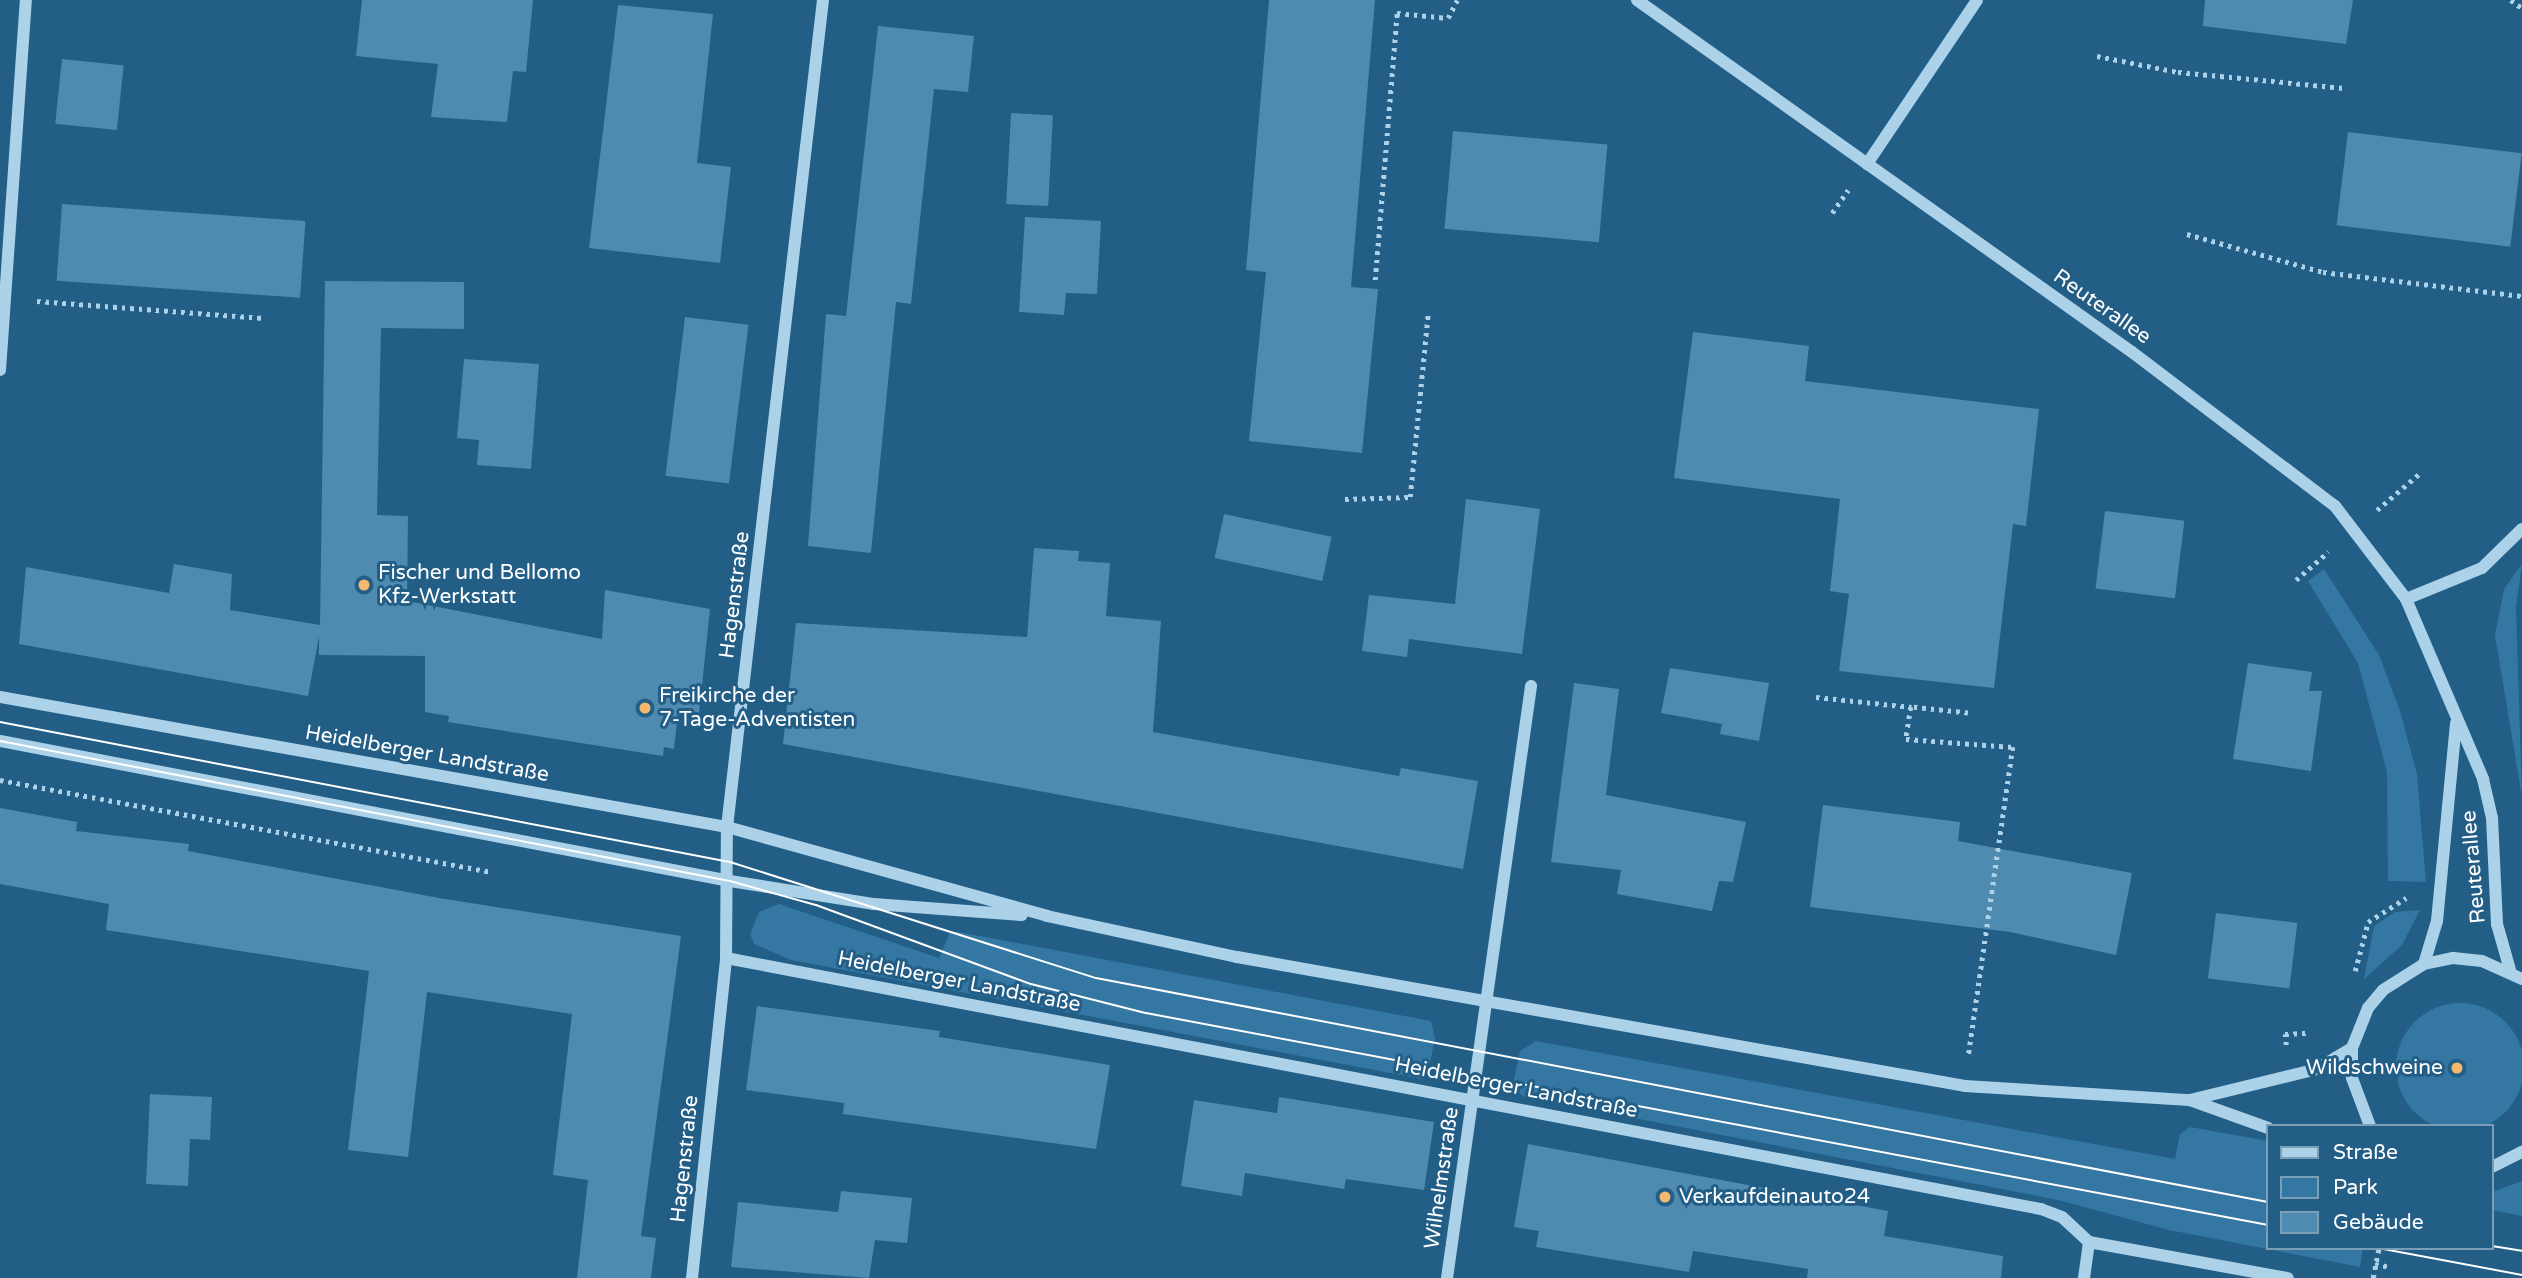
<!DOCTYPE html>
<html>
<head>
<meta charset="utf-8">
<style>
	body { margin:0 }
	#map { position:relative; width:2522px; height:1278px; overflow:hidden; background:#225e86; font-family:"Varela Round",sans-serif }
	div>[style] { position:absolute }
	.green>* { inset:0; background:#3477a2 }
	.round { border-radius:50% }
	.building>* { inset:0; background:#4f8ab0; transform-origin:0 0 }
	.path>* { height:4.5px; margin-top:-2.25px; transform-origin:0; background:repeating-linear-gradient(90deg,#acd2e9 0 3.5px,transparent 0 8.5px) }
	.minor>* { height:12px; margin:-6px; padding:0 6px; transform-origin:6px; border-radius:6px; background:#acd2e9 }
	.tram>* { height:2px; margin:-1px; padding:0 1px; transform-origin:1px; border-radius:1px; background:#fff }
	.dots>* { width:19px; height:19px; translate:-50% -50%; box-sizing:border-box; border:4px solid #225e86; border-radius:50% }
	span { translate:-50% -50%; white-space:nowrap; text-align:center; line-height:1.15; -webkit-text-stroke:6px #225e86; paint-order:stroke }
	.street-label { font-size:21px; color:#fff }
	.poi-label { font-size:21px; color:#fff }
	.left { translate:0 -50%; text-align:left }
	.right { translate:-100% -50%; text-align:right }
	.legend { position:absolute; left:2266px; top:1124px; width:228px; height:126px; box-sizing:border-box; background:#225e86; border:2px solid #7a9eb6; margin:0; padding:9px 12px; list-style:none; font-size:21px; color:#fff }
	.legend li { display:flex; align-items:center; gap:14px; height:35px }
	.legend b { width:35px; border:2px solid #7a9eb6 }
</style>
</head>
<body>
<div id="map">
	<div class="green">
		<i style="clip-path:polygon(2522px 564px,2516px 607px,2522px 797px,2495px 635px,2504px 589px)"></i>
		<i style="clip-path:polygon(2324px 569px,2379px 655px,2400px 711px,2417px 774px,2426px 882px,2388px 881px,2387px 772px,2358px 663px,2308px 581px)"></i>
		<i style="clip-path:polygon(779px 904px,939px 958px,950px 932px,959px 932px,1431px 1021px,1435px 1038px,1428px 1073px,1422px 1079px,791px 960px,754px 944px,750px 934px,759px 912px)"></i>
		<i style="clip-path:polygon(2420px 910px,2402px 945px,2364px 979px,2374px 926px,2395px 912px)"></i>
		<i class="round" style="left:2396px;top:1003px;width:128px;height:128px"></i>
		<i style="clip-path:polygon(1536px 1041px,2175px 1159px,2180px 1134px,2190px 1127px,2268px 1141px,2268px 1248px,2363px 1248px,2360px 1267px,2169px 1230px,2058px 1200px,1525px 1097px,1512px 1089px,1520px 1051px)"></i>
		<i style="clip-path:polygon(2522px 1181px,2522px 1216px,2492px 1210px,2492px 1192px)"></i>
	</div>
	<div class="building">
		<i style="clip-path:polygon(362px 0,533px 0,526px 72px,513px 71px,507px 122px,431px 117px,438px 64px,356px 56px)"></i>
		<i style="clip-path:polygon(1269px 0,1375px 0,1351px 287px,1378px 289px,1362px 453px,1249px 441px,1266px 272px,1246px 270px)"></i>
		<i style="clip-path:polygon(2205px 0,2353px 0,2346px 44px,2203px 26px)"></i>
		<i style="clip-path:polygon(618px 5px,713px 14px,697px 163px,731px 167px,720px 263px,589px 248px)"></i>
		<i style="clip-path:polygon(878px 26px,974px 36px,968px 92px,934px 89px,911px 304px,896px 302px,871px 553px,808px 546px,826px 314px,846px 316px)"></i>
		<i style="left:62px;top:59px;width:62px;height:65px;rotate:6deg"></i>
		<i style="left:1011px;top:113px;width:42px;height:91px;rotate:3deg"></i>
		<i style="left:1453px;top:131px;width:155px;height:98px;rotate:5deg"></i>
		<i style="left:2348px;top:132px;width:175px;height:94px;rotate:7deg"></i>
		<i style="left:62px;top:204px;width:244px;height:77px;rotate:4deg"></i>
		<i style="clip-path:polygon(1025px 217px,1101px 221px,1097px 294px,1066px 293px,1064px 315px,1019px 312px)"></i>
		<i style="clip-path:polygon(325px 281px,464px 282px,464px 329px,381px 328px,377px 515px,408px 516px,407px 601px,602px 639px,605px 590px,710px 609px,699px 714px,678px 711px,674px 749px,664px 747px,663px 756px,448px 722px,449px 716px,425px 712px,425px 656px,319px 655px,319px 636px,308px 696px,19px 644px,26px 567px,169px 593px,174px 564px,232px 574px,230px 610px,320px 625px)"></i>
		<i style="left:685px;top:317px;width:64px;height:160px;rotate:7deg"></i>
		<i style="clip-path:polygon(1693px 332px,1809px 346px,1805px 381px,2039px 409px,2026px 526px,2013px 524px,1994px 688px,1839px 671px,1849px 594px,1830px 591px,1840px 499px,1674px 478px)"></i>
		<i style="clip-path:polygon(464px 359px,539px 364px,531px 469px,477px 465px,479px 440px,457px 438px)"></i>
		<i style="clip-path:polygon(1466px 499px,1540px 509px,1522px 654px,1409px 639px,1407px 657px,1362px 651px,1369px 595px,1455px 604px)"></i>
		<i style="left:2105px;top:511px;width:80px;height:78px;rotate:7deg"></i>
		<i style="left:1224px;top:514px;width:110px;height:45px;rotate:12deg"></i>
		<i style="clip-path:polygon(1034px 548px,1079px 551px,1078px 561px,1110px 563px,1106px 616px,1161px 621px,1153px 732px,1399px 776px,1401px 768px,1478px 781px,1463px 869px,783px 744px,796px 623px,1027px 637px)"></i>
		<i style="clip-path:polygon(2248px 663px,2312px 672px,2309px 691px,2322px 691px,2311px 771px,2233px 759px)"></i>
		<i style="clip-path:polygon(1670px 668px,1769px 683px,1759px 741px,1720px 734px,1722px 724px,1661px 713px)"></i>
		<i style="clip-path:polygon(1574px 683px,1619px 689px,1606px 795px,1746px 822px,1733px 882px,1719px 881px,1712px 911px,1617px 894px,1621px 870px,1551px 862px)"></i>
		<i style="clip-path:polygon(1823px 805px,1960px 822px,1958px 841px,2132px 873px,2116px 955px,2010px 932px,1810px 907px)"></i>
		<i style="clip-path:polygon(0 808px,77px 822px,76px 831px,189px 844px,188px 851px,439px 898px,681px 936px,641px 1236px,656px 1238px,651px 1278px,577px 1278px,588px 1180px,553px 1175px,572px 1014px,427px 992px,408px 1157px,348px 1150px,369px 971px,106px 930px,109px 904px,0 884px)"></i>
		<i style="left:2216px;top:913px;width:82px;height:66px;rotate:7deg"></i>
		<i style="clip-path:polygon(757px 1006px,940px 1031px,939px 1037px,1110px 1065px,1096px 1149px,843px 1114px,844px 1103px,746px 1090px)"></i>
		<i style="clip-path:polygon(150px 1094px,212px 1097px,210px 1140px,190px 1139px,188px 1186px,146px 1184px)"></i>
		<i style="clip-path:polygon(1279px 1097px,1434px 1122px,1424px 1190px,1346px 1179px,1344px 1189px,1245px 1173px,1242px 1196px,1181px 1186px,1194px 1100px,1277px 1113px)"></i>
		<i style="clip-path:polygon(1528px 1144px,1888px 1211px,1884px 1236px,2003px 1256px,2001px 1278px,1807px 1278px,1808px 1269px,1693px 1251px,1689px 1272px,1536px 1247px,1539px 1231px,1514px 1227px)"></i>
		<i style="clip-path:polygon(841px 1191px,912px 1198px,907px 1243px,875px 1240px,869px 1278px,731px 1267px,738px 1202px,838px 1212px)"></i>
	</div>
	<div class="path">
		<i style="left:2511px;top:0;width:14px;rotate:36deg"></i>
		<i style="left:2097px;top:56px;width:83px;rotate:11.2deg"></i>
		<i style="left:2178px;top:72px;width:167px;rotate:5.5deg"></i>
		<i style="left:1832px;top:213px;width:28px;rotate:-55deg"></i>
		<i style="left:2187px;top:234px;width:141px;rotate:15.6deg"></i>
		<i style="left:2323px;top:272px;width:200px;rotate:6.9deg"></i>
		<i style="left:1375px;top:280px;width:268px;rotate:-85.3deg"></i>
		<i style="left:1397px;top:13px;width:51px;rotate:5.6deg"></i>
		<i style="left:1448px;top:18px;width:20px;rotate:-63deg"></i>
		<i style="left:37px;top:301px;width:227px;rotate:4.3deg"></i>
		<i style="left:1345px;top:499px;width:65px;rotate:-1.8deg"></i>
		<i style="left:1410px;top:497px;width:183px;rotate:-84.4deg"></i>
		<i style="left:2377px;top:510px;width:55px;rotate:-40.6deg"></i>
		<i style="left:2296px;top:580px;width:43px;rotate:-41.2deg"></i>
		<i style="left:1816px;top:697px;width:96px;rotate:6deg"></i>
		<i style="left:1968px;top:713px;width:57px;rotate:-174deg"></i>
		<i style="left:1911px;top:707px;width:32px;rotate:99deg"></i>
		<i style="left:1906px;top:739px;width:107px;rotate:4.3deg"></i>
		<i style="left:2013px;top:747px;width:310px;rotate:98.2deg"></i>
		<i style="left:0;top:780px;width:500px;rotate:10.6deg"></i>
		<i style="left:2355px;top:971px;width:51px;rotate:-75.1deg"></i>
		<i style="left:2368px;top:922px;width:45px;rotate:-32.3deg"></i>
		<i style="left:2286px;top:1045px;width:11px;rotate:-95deg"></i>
		<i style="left:2285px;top:1034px;width:22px;rotate:-3deg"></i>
		<i style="left:2375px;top:1264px;width:16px;rotate:11deg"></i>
		<i style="left:2373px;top:1278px;width:31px;rotate:-79deg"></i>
	</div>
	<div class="minor">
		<i style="left:1637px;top:0;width:607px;rotate:35.42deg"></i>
		<i style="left:2132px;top:352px;width:255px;rotate:37.2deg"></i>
		<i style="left:2335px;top:506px;width:117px;rotate:52.6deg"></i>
		<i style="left:2406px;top:599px;width:196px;rotate:66.8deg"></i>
		<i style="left:2483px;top:779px;width:40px;rotate:77deg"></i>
		<i style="left:2492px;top:818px;width:106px;rotate:87.3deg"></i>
		<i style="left:2497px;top:924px;width:48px;rotate:74.2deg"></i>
		<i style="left:1867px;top:164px;width:197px;rotate:-56.1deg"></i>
		<i style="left:0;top:370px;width:371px;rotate:-86deg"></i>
		<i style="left:2406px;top:599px;width:82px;rotate:-22.2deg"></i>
		<i style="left:2482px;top:568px;width:56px;rotate:-44.3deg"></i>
		<i style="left:0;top:697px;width:739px;rotate:10.14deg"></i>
		<i style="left:727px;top:827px;width:332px;rotate:15.5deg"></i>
		<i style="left:1047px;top:916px;width:194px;rotate:12.2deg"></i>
		<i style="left:1237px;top:957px;width:739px;rotate:10.05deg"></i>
		<i style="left:1965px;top:1086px;width:225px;rotate:3.6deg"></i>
		<i style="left:2190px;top:1100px;width:83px;rotate:19.7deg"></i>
		<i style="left:0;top:741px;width:743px;rotate:10.86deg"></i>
		<i style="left:730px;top:881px;width:146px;rotate:9.1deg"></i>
		<i style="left:874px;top:904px;width:148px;rotate:4.3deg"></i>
		<i style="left:726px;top:958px;width:1339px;rotate:10.81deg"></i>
		<i style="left:2041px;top:1209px;width:22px;rotate:21deg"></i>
		<i style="left:2062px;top:1217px;width:37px;rotate:43deg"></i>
		<i style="left:2089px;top:1242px;width:202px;rotate:10.3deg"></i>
		<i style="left:2424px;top:964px;width:45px;rotate:-73.2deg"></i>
		<i style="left:2437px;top:921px;width:199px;rotate:-84.5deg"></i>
		<i style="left:2190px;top:1100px;width:131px;rotate:-13.7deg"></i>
		<i style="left:2317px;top:1069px;width:41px;rotate:-31deg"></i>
		<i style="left:2370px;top:1126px;width:51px;rotate:-110.6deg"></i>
		<i style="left:2352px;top:1078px;width:30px;rotate:-90deg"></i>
		<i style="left:2352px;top:1048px;width:43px;rotate:-68.2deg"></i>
		<i style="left:2368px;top:1008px;width:23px;rotate:-50deg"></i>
		<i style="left:2383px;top:990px;width:49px;rotate:-32.4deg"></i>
		<i style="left:2424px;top:964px;width:30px;rotate:-12deg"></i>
		<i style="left:2453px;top:958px;width:29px;rotate:6deg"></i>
		<i style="left:2482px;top:961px;width:44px;rotate:24.2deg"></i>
		<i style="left:2492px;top:1167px;width:34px;rotate:-27deg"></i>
		<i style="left:692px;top:1278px;width:322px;rotate:-83.9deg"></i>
		<i style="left:726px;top:958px;width:131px;rotate:-89.6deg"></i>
		<i style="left:727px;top:827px;width:833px;rotate:-83.38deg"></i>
		<i style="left:1447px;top:1278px;width:598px;rotate:-81.92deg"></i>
		<i style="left:2084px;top:1278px;width:36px;rotate:-82deg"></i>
	</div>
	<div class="tram">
		<i style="left:0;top:722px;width:743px;rotate:10.86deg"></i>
		<i style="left:730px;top:862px;width:384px;rotate:17.6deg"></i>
		<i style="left:1096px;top:978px;width:1193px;rotate:10.82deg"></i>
		<i style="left:0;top:741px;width:743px;rotate:10.86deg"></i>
		<i style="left:730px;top:881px;width:89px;rotate:15.6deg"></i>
		<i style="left:816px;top:905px;width:229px;rotate:20.2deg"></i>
		<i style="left:1031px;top:984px;width:119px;rotate:14.2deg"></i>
		<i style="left:1146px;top:1013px;width:1142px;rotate:10.7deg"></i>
		<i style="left:2492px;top:1246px;width:30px;rotate:9deg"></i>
		<i style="left:2378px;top:1248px;width:147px;rotate:10.6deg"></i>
	</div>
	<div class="dots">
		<i style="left:364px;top:585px;background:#f4b86f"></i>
		<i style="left:645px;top:708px;background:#f4b86f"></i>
		<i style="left:2457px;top:1068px;background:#f4b86f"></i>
		<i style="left:1665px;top:1197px;background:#f4b86f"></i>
	</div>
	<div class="street-label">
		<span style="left:2102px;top:307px;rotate:35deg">Reuterallee</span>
		<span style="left:735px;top:595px;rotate:-83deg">Hagenstraße</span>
		<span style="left:427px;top:754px;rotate:10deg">Heidelberger Landstraße</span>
		<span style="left:2474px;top:867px;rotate:-95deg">Reuterallee</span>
		<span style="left:959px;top:982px;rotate:11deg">Heidelberger Landstraße</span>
		<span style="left:1516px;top:1088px;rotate:11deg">Heidelberger Landstraße</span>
		<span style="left:685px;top:1159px;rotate:-84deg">Hagenstraße</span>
		<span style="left:1442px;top:1178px;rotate:-82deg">Wilhelmstraße</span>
	</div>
	<div class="poi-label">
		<span class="left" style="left:378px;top:585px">Fischer und Bellomo<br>Kfz-Werkstatt</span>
		<span class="left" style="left:659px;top:708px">Freikirche der<br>7-Tage-Adventisten</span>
		<span class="right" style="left:2443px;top:1068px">Wildschweine</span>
		<span class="left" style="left:1679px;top:1197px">Verkaufdeinauto24</span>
	</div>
	<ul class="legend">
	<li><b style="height:9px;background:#acd2e9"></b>Straße</li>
	<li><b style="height:19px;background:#3477a2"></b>Park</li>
	<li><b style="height:19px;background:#4f8ab0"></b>Gebäude</li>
	</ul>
</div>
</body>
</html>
